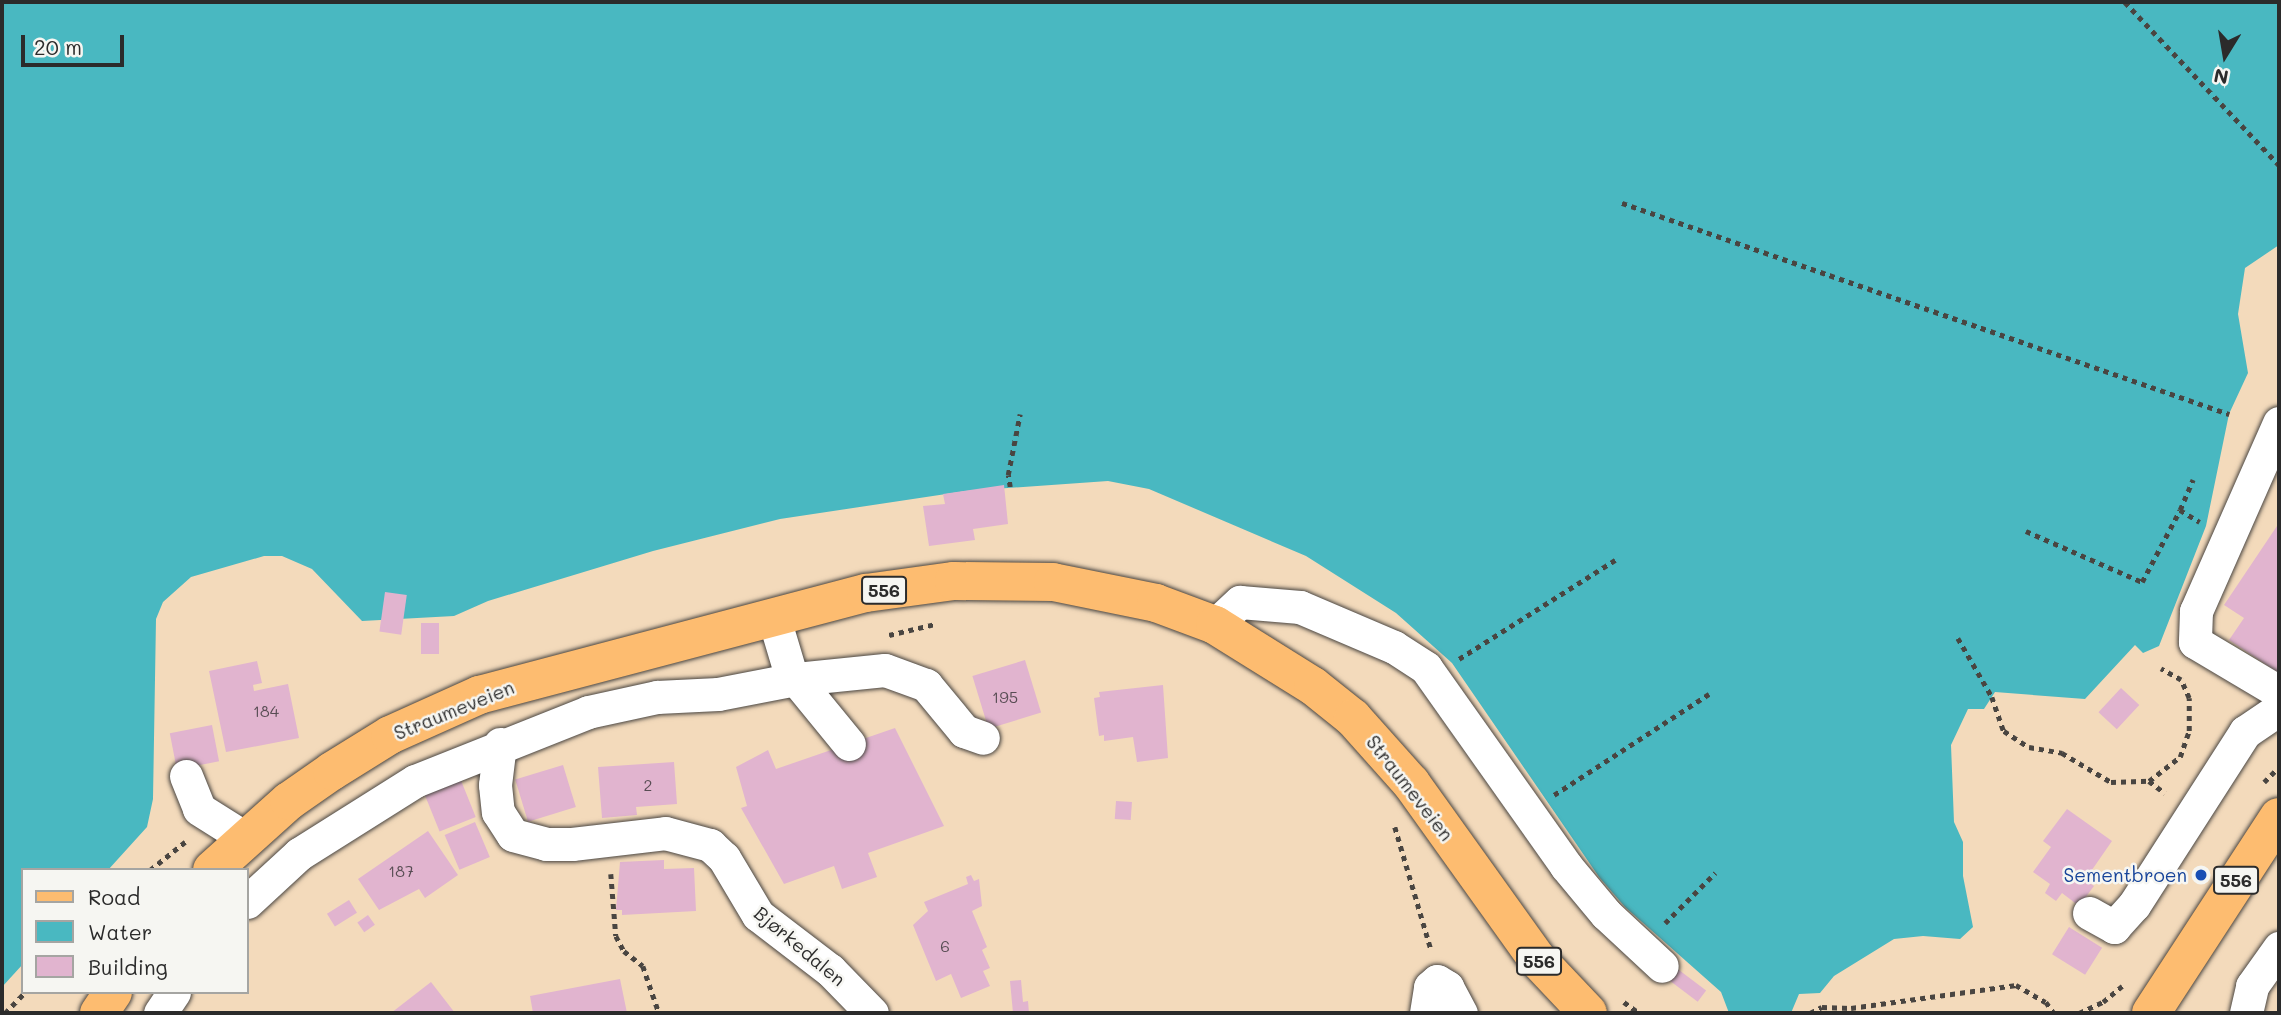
<!DOCTYPE html>
<html>
<head>
<meta charset="utf-8">
<style>
	body { margin:0 }
	#map { position:relative; width:2281px; height:1015px; overflow:hidden; background:#f3dabb; font-family:Mali,sans-serif }
	div>[style] { position:absolute }
	.water>* { inset:0; background:#49b8c1 }
	.building>* { inset:0; background:#e1b4cf; transform-origin:0 0 }
	.path>* { height:4.5px; margin-top:-2.25px; transform-origin:0; background:repeating-linear-gradient(90deg,#494541 0 5px,transparent 0 10px) }
	.roads { filter:drop-shadow(0 0 2px #494541) drop-shadow(0 0 2px #494541) }
	.minor>* { height:33px; margin:-16.5px; padding:0 16.5px; transform-origin:16.5px; border-radius:16.5px; background:#fff }
	.major>* { height:38px; margin:-19px; padding:0 19px; transform-origin:19px; border-radius:19px; background:#fdbc70 }
	.dots>* { width:19px; height:19px; translate:-50% -50%; box-sizing:border-box; border:4px solid #f6f6f2; border-radius:50% }
	span { translate:-50% -50%; white-space:nowrap; text-align:center; line-height:1.15; -webkit-text-stroke:5px #f6f6f2; paint-order:stroke }
	.number-label { font-size:16px; color:#584d54 }
	.number-label span { -webkit-text-stroke-width:0 }
	.shield-label span { padding:2px 5px; background:#f6f6f2; border:2px solid; border-radius:5px; -webkit-text-stroke-width:0 }
	.shield-label { font-size:18px; color:#2b2b2b; font-weight:700 }
	.street-label { font-size:19px; color:#2b2b2b }
	.transit-label { font-size:19px; color:#164399 }
	.right { translate:-100% -50%; text-align:right }
	.frame { position:absolute; inset:0; border:4px solid #2b2b2b; pointer-events:none }
	.legend { position:absolute; left:21px; top:868px; width:228px; height:126px; box-sizing:border-box; background:#f6f6f2; border:2px solid #a5a5a2; margin:0; padding:9px 12px; list-style:none; font-size:21px; color:#2b2b2b }
	.legend li { display:flex; align-items:center; gap:14px; height:35px }
	.legend b { width:35px; border:2px solid #a5a5a2 }
	.north { position:absolute; left:2190px; top:21px; width:70px; height:70px; -webkit-text-stroke:5px #f6f6f2; paint-order:stroke; rotate:191deg; font-size:19px; font-weight:700; line-height:28px; text-align:center; color:#2b2b2b }
	.north::after { content:''; display:block; margin:auto; width:24px; height:32px; background:#2b2b2b; clip-path:polygon(50% 0,100% 100%,50% 72%,0 100%) }
	.scale { position:absolute; left:21px; top:35px; width:103px; height:32px; box-sizing:border-box; border:4px solid #2b2b2b; border-top:0; padding-left:9px; font-size:21px; line-height:24px; white-space:nowrap; color:#2b2b2b; -webkit-text-stroke:5px #f6f6f2; paint-order:stroke }
</style>
</head>
<body>
<div id="map">
	<div class="water">
		<i style="clip-path:polygon(2px 2px,2279px 2px,2279px 245px,2245px 268px,2238px 314px,2248px 373px,2229px 414px,2206px 526px,2159px 646px,2143px 653px,2135px 645px,2085px 699px,1995px 692px,1984px 709px,1968px 709px,1951px 745px,1954px 822px,1963px 842px,1963px 876px,1973px 927px,1960px 939px,1923px 936px,1894px 939px,1834px 976px,1820px 993px,1799px 994px,1791px 1013px,1729px 1013px,1721px 992px,1625px 907px,1599px 877px,1452px 663px,1396px 613px,1306px 556px,1149px 489px,1108px 481px,966px 491px,780px 519px,653px 551px,488px 601px,454px 616px,362px 621px,312px 569px,282px 556px,264px 556px,191px 577px,163px 602px,156px 619px,153px 799px,147px 827px,108px 870px,23px 870px,23px 964px,2px 987px)"></i>
	</div>
	<div class="building">
		<i style="clip-path:polygon(1004px 485px,1008px 524px,973px 529px,975px 540px,929px 546px,923px 506px,945px 504px,943px 494px)"></i>
		<i style="clip-path:polygon(2279px 523px,2279px 673px,2229px 640px,2244px 618px,2224px 605px)"></i>
		<i style="left:385px;top:592px;width:22px;height:40px;rotate:8deg"></i>
		<i style="left:421px;top:623px;width:18px;height:31px"></i>
		<i style="left:1025px;top:660px;width:55px;height:55px;rotate:73deg"></i>
		<i style="clip-path:polygon(257px 661px,262px 683px,253px 685px,254px 691px,288px 684px,299px 738px,226px 752px,209px 671px)"></i>
		<i style="clip-path:polygon(1163px 685px,1168px 758px,1137px 762px,1133px 737px,1104px 741px,1104px 735px,1099px 736px,1094px 698px,1100px 697px,1099px 692px)"></i>
		<i style="left:2121px;top:688px;width:25px;height:33px;rotate:43deg"></i>
		<i style="left:212px;top:725px;width:37px;height:43px;rotate:79deg"></i>
		<i style="clip-path:polygon(895px 728px,944px 826px,868px 853px,877px 877px,842px 889px,834px 866px,784px 884px,741px 808px,747px 806px,736px 767px,768px 750px,776px 769px)"></i>
		<i style="clip-path:polygon(674px 762px,677px 804px,636px 807px,637px 815px,602px 818px,598px 767px)"></i>
		<i style="left:563px;top:765px;width:44px;height:50px;rotate:73deg"></i>
		<i style="left:460px;top:778px;width:42px;height:39px;rotate:68deg"></i>
		<i style="left:1116px;top:801px;width:16px;height:18px;rotate:4deg"></i>
		<i style="clip-path:polygon(2067px 809px,2112px 841px,2085px 880px,2094px 886px,2079px 906px,2062px 893px,2056px 901px,2045px 893px,2050px 884px,2033px 872px,2051px 847px,2043px 841px)"></i>
		<i style="left:475px;top:822px;width:38px;height:33px;rotate:67deg"></i>
		<i style="clip-path:polygon(428px 831px,458px 875px,425px 898px,419px 889px,379px 910px,358px 879px)"></i>
		<i style="clip-path:polygon(664px 860px,664px 869px,694px 868px,696px 911px,622px 915px,622px 910px,616px 910px,620px 862px)"></i>
		<i style="clip-path:polygon(971px 875px,974px 881px,979px 879px,982px 906px,972px 911px,987px 947px,982px 950px,990px 968px,983px 971px,990px 986px,961px 998px,951px 974px,936px 981px,913px 925px,928px 911px,924px 902px,968px 884px,966px 877px)"></i>
		<i style="left:349px;top:900px;width:15px;height:26px;rotate:58deg"></i>
		<i style="left:368px;top:915px;width:12px;height:13px;rotate:55deg"></i>
		<i style="left:2069px;top:927px;width:39px;height:32px;rotate:32deg"></i>
		<i style="left:1671px;top:964px;width:44px;height:14px;rotate:37deg"></i>
		<i style="clip-path:polygon(620px 979px,627px 1013px,533px 1013px,530px 996px)"></i>
		<i style="clip-path:polygon(1021px 980px,1023px 1002px,1028px 1001px,1029px 1013px,1013px 1013px,1010px 981px)"></i>
		<i style="clip-path:polygon(431px 982px,455px 1013px,391px 1013px)"></i>
	</div>
	<div class="path">
		<i style="left:2125px;top:2px;width:224px;rotate:46.6deg"></i>
		<i style="left:1622px;top:203px;width:643px;rotate:19.17deg"></i>
		<i style="left:1010px;top:487px;width:12px;rotate:-99deg"></i>
		<i style="left:1008px;top:475px;width:62px;rotate:-78.9deg"></i>
		<i style="left:2180px;top:510px;width:33px;rotate:-67deg"></i>
		<i style="left:2026px;top:531px;width:127px;rotate:23.7deg"></i>
		<i style="left:2142px;top:582px;width:81px;rotate:-62.2deg"></i>
		<i style="left:2180px;top:510px;width:23px;rotate:31deg"></i>
		<i style="left:889px;top:635px;width:47px;rotate:-13.4deg"></i>
		<i style="left:1958px;top:638px;width:68px;rotate:60deg"></i>
		<i style="left:1992px;top:697px;width:36px;rotate:71deg"></i>
		<i style="left:2004px;top:731px;width:30px;rotate:33deg"></i>
		<i style="left:2029px;top:747px;width:34px;rotate:10deg"></i>
		<i style="left:2062px;top:753px;width:57px;rotate:30.6deg"></i>
		<i style="left:2111px;top:782px;width:38px;rotate:-2deg"></i>
		<i style="left:2149px;top:781px;width:39px;rotate:-38deg"></i>
		<i style="left:2180px;top:757px;width:28px;rotate:-71deg"></i>
		<i style="left:2189px;top:731px;width:33px;rotate:-90deg"></i>
		<i style="left:2189px;top:698px;width:20px;rotate:-114deg"></i>
		<i style="left:2181px;top:680px;width:23px;rotate:-151deg"></i>
		<i style="left:1459px;top:659px;width:185px;rotate:-32.4deg"></i>
		<i style="left:2149px;top:781px;width:20px;rotate:37deg"></i>
		<i style="left:2264px;top:782px;width:21px;rotate:-45deg"></i>
		<i style="left:1554px;top:795px;width:185px;rotate:-33.1deg"></i>
		<i style="left:1395px;top:827px;width:127px;rotate:73.6deg"></i>
		<i style="left:150px;top:870px;width:45px;rotate:-38.7deg"></i>
		<i style="left:611px;top:874px;width:62px;rotate:85.4deg"></i>
		<i style="left:616px;top:936px;width:17px;rotate:62deg"></i>
		<i style="left:624px;top:951px;width:24px;rotate:38deg"></i>
		<i style="left:643px;top:966px;width:50px;rotate:71.2deg"></i>
		<i style="left:1665px;top:923px;width:71px;rotate:-45deg"></i>
		<i style="left:1624px;top:1002px;width:19px;rotate:36deg"></i>
		<i style="left:5px;top:1013px;width:29px;rotate:-46deg"></i>
		<i style="left:1810px;top:1013px;width:13px;rotate:-27deg"></i>
		<i style="left:1822px;top:1007px;width:29px;rotate:2deg"></i>
		<i style="left:1851px;top:1008px;width:167px;rotate:-7.9deg"></i>
		<i style="left:2016px;top:985px;width:34px;rotate:30deg"></i>
		<i style="left:2046px;top:1002px;width:14px;rotate:54deg"></i>
		<i style="left:2079px;top:1013px;width:26px;rotate:-25deg"></i>
		<i style="left:2103px;top:1002px;width:25px;rotate:-40deg"></i>
	</div>
	<div class="roads">
		<div class="minor">
			<i style="left:2279px;top:423px;width:206px;rotate:113.8deg"></i>
			<i style="left:2196px;top:611px;width:31px;rotate:92deg"></i>
			<i style="left:2195px;top:642px;width:98px;rotate:30.8deg"></i>
			<i style="left:773px;top:615px;width:59px;rotate:73.4deg"></i>
			<i style="left:790px;top:672px;width:93px;rotate:50.7deg"></i>
			<i style="left:1215px;top:625px;width:34px;rotate:-43deg"></i>
			<i style="left:1240px;top:602px;width:60px;rotate:4.8deg"></i>
			<i style="left:1300px;top:607px;width:102px;rotate:23.1deg"></i>
			<i style="left:1394px;top:647px;width:38px;rotate:33deg"></i>
			<i style="left:1426px;top:668px;width:242px;rotate:54.7deg"></i>
			<i style="left:1566px;top:866px;width:62px;rotate:50.2deg"></i>
			<i style="left:1606px;top:914px;width:76px;rotate:42.9deg"></i>
			<i style="left:500px;top:744px;width:41px;rotate:97deg"></i>
			<i style="left:495px;top:785px;width:27px;rotate:84deg"></i>
			<i style="left:498px;top:812px;width:27px;rotate:57deg"></i>
			<i style="left:513px;top:835px;width:34px;rotate:15deg"></i>
			<i style="left:546px;top:844px;width:26px"></i>
			<i style="left:572px;top:844px;width:94px;rotate:-6.7deg"></i>
			<i style="left:665px;top:833px;width:47px;rotate:14.9deg"></i>
			<i style="left:710px;top:845px;width:19px;rotate:43deg"></i>
			<i style="left:724px;top:858px;width:66px;rotate:59.2deg"></i>
			<i style="left:758px;top:915px;width:91px;rotate:37.4deg"></i>
			<i style="left:830px;top:970px;width:60px;rotate:45.7deg"></i>
			<i style="left:186px;top:776px;width:35px;rotate:68deg"></i>
			<i style="left:199px;top:809px;width:54px;rotate:32.2deg"></i>
			<i style="left:247px;top:902px;width:71px;rotate:-42.7deg"></i>
			<i style="left:299px;top:854px;width:137px;rotate:-32.2deg"></i>
			<i style="left:415px;top:781px;width:186px;rotate:-21.7deg"></i>
			<i style="left:588px;top:712px;width:71px;rotate:-12.3deg"></i>
			<i style="left:657px;top:697px;width:61px;rotate:-2.8deg"></i>
			<i style="left:718px;top:694px;width:79px;rotate:-10.9deg"></i>
			<i style="left:796px;top:679px;width:89px;rotate:-5.8deg"></i>
			<i style="left:885px;top:670px;width:44px;rotate:20.1deg"></i>
			<i style="left:926px;top:685px;width:60px;rotate:50.4deg"></i>
			<i style="left:964px;top:731px;width:20px;rotate:20deg"></i>
			<i style="left:2089px;top:913px;width:29px;rotate:29deg"></i>
			<i style="left:2114px;top:927px;width:30px;rotate:-48deg"></i>
			<i style="left:2134px;top:905px;width:206px;rotate:-57.3deg"></i>
			<i style="left:2245px;top:732px;width:41px;rotate:-34.1deg"></i>
			<i style="left:160px;top:1013px;width:25px;rotate:-56deg"></i>
			<i style="left:1426px;top:1013px;width:26px;rotate:-81deg"></i>
			<i style="left:1430px;top:987px;width:9px;rotate:-41deg"></i>
			<i style="left:1437px;top:981px;width:12px;rotate:31deg"></i>
			<i style="left:1447px;top:987px;width:30px;rotate:62deg"></i>
			<i style="left:2246px;top:1013px;width:28px;rotate:-77deg"></i>
			<i style="left:2252px;top:986px;width:47px;rotate:-54.6deg"></i>
		</div>
		<div class="major">
			<i style="left:212px;top:870px;width:103px;rotate:-41.9deg"></i>
			<i style="left:289px;top:801px;width:52px;rotate:-34.9deg"></i>
			<i style="left:332px;top:771px;width:68px;rotate:-31.8deg"></i>
			<i style="left:390px;top:735px;width:98px;rotate:-24.2deg"></i>
			<i style="left:479px;top:695px;width:400px;rotate:-14.8deg"></i>
			<i style="left:866px;top:593px;width:89px;rotate:-7.8deg"></i>
			<i style="left:954px;top:581px;width:99px;rotate:0.6deg"></i>
			<i style="left:1053px;top:582px;width:105px;rotate:11.5deg"></i>
			<i style="left:1156px;top:603px;width:63px;rotate:20.4deg"></i>
			<i style="left:1215px;top:625px;width:115px;rotate:31.9deg"></i>
			<i style="left:1313px;top:686px;width:51px;rotate:38.7deg"></i>
			<i style="left:1353px;top:718px;width:87px;rotate:48.3deg"></i>
			<i style="left:1411px;top:783px;width:216px;rotate:54.4deg"></i>
			<i style="left:1537px;top:959px;width:74px;rotate:46.6deg"></i>
			<i style="left:99px;top:1013px;width:25px;rotate:-56deg"></i>
			<i style="left:2151px;top:1013px;width:234px;rotate:-56.9deg"></i>
		</div>
	</div>
	<div class="dots">
		<i style="left:2201px;top:875px;background:#1a4fb4"></i>
	</div>
	<div class="number-label">
		<span style="left:1005px;top:697px">195</span>
		<span style="left:266px;top:711px">184</span>
		<span style="left:648px;top:785px">2</span>
		<span style="left:401px;top:871px">187</span>
		<span style="left:945px;top:946px">6</span>
	</div>
	<div class="shield-label">
		<span style="left:884px;top:590px">556</span>
		<span style="left:2236px;top:880px">556</span>
		<span style="left:1539px;top:961px">556</span>
	</div>
	<div class="street-label">
		<span style="left:454px;top:710px;rotate:-22deg">Straumeveien</span>
		<span style="left:1410px;top:788px;rotate:52deg">Straumeveien</span>
		<span style="left:800px;top:946px;rotate:40deg">Bjørkedalen</span>
	</div>
	<div class="transit-label">
		<span class="right" style="left:2187px;top:875px">Sementbroen</span>
	</div>
	<div class="frame"></div>
	<ul class="legend">
	<li><b style="height:9px;background:#fdbc70"></b>Road</li>
	<li><b style="height:19px;background:#49b8c1"></b>Water</li>
	<li><b style="height:19px;background:#e1b4cf"></b>Building</li>
	</ul>
	<div class="north">N</div>
	<div class="scale">20 m</div>
</div>
</body>
</html>
